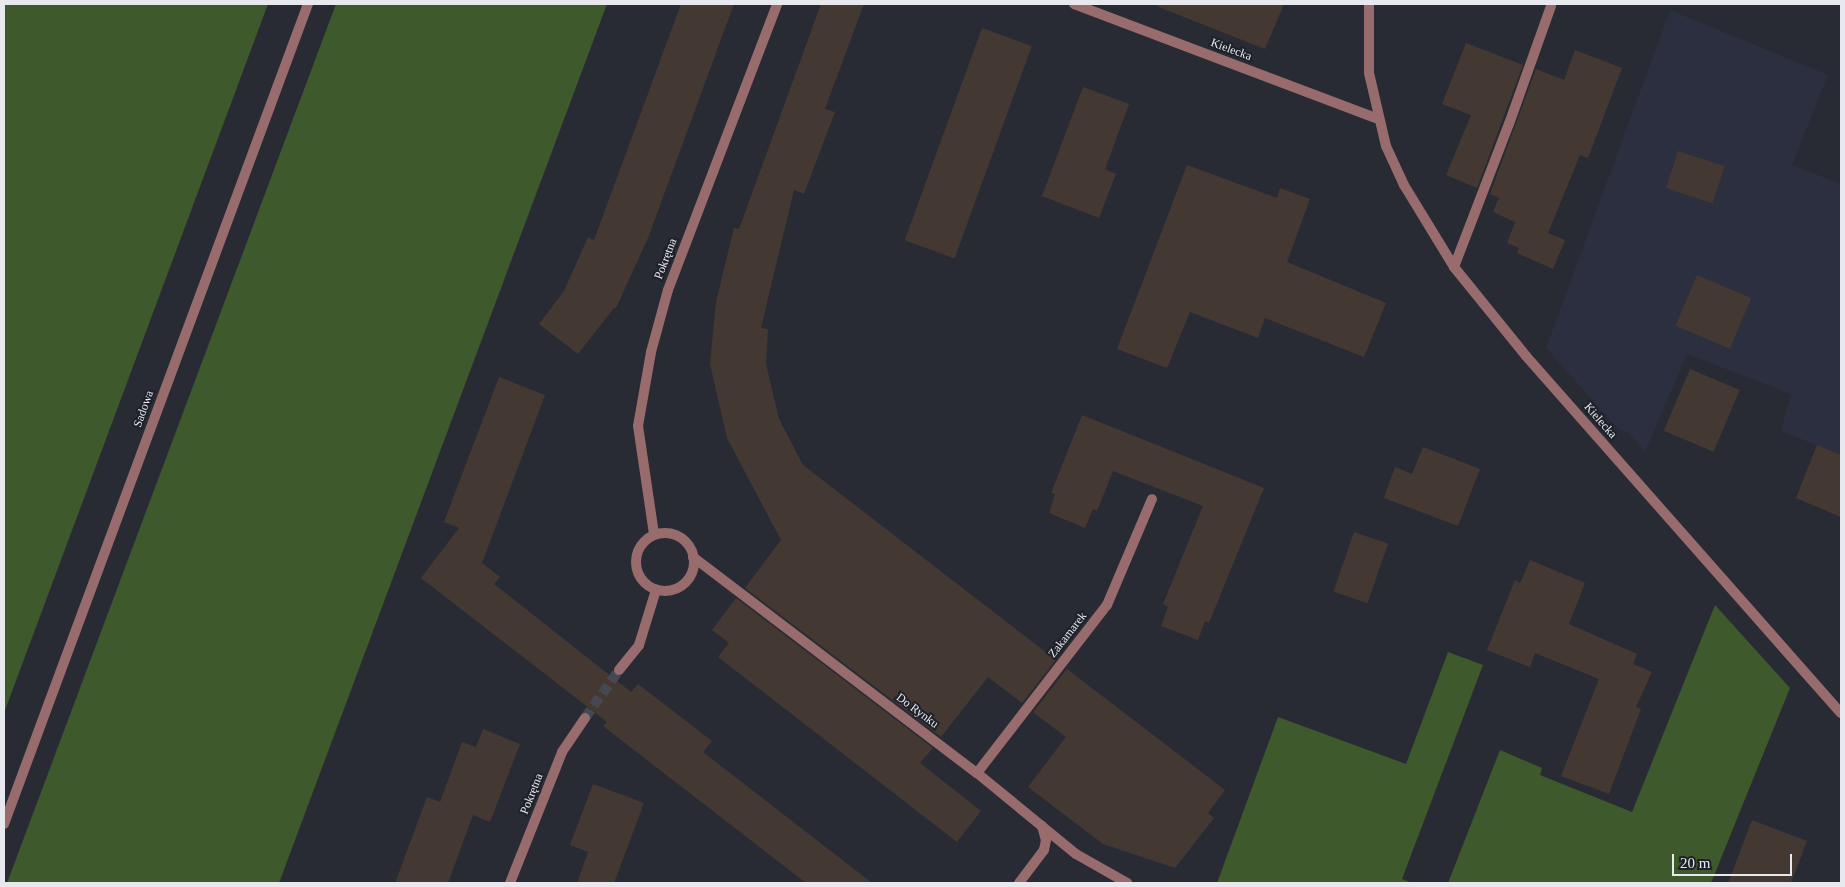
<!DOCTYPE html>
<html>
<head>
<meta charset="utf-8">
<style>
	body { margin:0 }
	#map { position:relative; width:1845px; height:887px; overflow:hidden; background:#282b34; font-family:"Times New Roman",serif }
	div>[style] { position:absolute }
	.built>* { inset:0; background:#2c2f3f }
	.green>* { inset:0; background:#3e592c }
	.building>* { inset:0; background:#433932; transform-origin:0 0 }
	.minor-tunnel>* { height:10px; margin-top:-5px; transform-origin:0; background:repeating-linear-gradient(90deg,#454850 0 10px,transparent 0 15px) }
	.service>* { height:10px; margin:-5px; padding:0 5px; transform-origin:5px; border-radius:5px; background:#986b6c }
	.minor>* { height:10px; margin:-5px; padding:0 5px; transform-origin:5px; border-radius:5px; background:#986b6c }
	.minor>.ring { margin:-5px; padding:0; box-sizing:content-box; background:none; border:10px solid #986b6c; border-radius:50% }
	span { translate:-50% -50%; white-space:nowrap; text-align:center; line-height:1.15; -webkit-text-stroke:4px #1f212a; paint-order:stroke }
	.street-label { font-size:12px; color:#e7e9ef }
	.frame { position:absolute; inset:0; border:5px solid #e7e9ef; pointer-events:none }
	.scale { position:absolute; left:1672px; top:854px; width:120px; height:22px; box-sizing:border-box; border:2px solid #e7e9ef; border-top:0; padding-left:6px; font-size:15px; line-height:18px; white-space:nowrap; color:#e7e9ef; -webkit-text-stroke:4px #1f212a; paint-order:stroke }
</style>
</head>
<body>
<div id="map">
	<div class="built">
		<i style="clip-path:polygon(1670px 10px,1828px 75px,1792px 165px,1841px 184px,1841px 455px,1781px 431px,1791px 394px,1687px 354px,1645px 452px,1628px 432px,1619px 430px,1546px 348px)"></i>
	</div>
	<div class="green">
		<i style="clip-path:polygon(4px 4px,268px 4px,4px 713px)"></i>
		<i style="clip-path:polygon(336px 4px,607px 4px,279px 883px,7px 883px)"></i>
		<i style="clip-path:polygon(1715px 605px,1790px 688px,1711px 883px,1448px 883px,1500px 750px,1542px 768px,1540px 775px,1632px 812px)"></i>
		<i style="clip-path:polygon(1448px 652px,1483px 665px,1402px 879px,1412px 883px,1217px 883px,1278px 717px,1406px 764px)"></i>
	</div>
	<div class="building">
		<i style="clip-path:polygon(681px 4px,734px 4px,648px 238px,616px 308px,614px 308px,578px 354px,539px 324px,564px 291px,588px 237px,594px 240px)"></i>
		<i style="clip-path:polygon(821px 4px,864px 4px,825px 109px,835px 112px,804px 194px,794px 190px,761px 328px,768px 329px,766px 364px,779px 419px,803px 465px,1056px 660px,1022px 703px,988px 677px,941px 737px,745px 588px,781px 540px,727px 438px,710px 364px,716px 302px,734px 228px,739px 229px)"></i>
		<i style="clip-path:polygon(1156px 4px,1284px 4px,1265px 49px,1156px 6px)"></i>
		<i style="left:982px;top:28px;width:53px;height:226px;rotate:20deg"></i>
		<i style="clip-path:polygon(1466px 43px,1523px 65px,1477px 188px,1446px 175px,1471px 115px,1442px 104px)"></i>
		<i style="clip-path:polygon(1575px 50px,1622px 68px,1588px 158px,1580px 155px,1548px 233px,1565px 240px,1553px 269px,1517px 253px,1519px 248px,1507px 243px,1515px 222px,1493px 212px,1499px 198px,1490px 194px,1536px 69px,1564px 80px)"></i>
		<i style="clip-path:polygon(1083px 87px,1129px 104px,1105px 169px,1116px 174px,1099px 218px,1042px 196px)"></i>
		<i style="left:1678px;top:151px;width:49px;height:39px;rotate:18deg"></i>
		<i style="clip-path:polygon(1187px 165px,1277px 198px,1280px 188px,1310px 199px,1287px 262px,1386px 303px,1364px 357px,1265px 318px,1258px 338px,1190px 312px,1167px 368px,1117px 349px)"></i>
		<i style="left:1697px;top:275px;width:59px;height:55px;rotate:23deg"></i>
		<i style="left:1690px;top:369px;width:54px;height:67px;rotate:23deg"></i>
		<i style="clip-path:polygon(499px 377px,545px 395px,482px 563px,500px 577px,494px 584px,631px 692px,638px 684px,712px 741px,703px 752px,872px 883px,806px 883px,603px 726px,607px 722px,421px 578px,459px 528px,444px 522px)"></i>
		<i style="clip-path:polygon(1082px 415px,1264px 488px,1209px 623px,1205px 621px,1198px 640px,1161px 626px,1168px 607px,1163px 604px,1203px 506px,1113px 471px,1097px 511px,1093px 509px,1085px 528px,1049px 513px,1055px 494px,1051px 493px)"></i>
		<i style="clip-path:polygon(1817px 445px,1841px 455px,1841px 517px,1796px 498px)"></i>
		<i style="clip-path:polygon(1423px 447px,1480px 469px,1458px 526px,1384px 498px,1395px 467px,1412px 474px)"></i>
		<i style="left:1354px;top:532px;width:36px;height:63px;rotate:19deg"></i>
		<i style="clip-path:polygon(1530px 560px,1585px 583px,1569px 624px,1637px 654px,1633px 664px,1652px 672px,1636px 707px,1641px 709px,1609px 794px,1561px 776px,1599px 679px,1535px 653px,1530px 667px,1487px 650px,1515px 580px,1520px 583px)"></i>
		<i style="clip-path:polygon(736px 598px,933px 748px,920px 763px,981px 811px,957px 842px,718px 657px,729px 643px,712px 630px)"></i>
		<i style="clip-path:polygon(1067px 669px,1225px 790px,1208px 813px,1214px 818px,1175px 868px,1103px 844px,1028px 787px,1066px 737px,1033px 712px)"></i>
		<i style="clip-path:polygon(483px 729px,520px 744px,490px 822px,473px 815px,448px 883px,395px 883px,427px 797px,440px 802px,462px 742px,476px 747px)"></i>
		<i style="clip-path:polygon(593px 784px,644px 803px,614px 883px,577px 883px,588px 852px,570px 845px)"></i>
		<i style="clip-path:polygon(1752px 820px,1807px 841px,1791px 883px,1728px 883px)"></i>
	</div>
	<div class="minor-tunnel">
		<i style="left:585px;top:718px;width:59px;rotate:-54.7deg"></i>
	</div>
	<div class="service">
		<i style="left:1454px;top:267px;width:153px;rotate:-69deg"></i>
		<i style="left:1509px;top:124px;width:125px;rotate:-70.4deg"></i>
	</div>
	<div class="minor">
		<i style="left:1074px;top:4px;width:326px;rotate:20.7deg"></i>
		<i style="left:1369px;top:4px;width:69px;rotate:90deg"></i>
		<i style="left:1369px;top:73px;width:75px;rotate:76.9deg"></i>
		<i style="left:1386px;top:146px;width:43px;rotate:65.2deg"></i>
		<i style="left:1404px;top:185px;width:96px;rotate:58.6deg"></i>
		<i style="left:1454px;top:267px;width:114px;rotate:51deg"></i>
		<i style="left:1526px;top:356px;width:476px;rotate:48.6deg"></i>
		<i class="ring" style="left:636px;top:533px;width:48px;height:48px"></i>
		<i style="left:654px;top:534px;width:109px;rotate:-98.4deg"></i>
		<i style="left:638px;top:426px;width:75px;rotate:-80deg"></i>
		<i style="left:651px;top:352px;width:64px;rotate:-74.7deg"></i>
		<i style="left:668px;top:290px;width:306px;rotate:-69.1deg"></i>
		<i style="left:693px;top:557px;width:357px;rotate:37.3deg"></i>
		<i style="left:977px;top:773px;width:128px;rotate:39.3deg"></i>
		<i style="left:1076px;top:854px;width:59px;rotate:29.6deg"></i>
		<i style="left:619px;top:670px;width:32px;rotate:-51deg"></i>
		<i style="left:639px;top:645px;width:58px;rotate:-72.8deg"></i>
		<i style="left:977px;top:773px;width:212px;rotate:-52.3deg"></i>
		<i style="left:1107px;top:605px;width:115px;rotate:-67deg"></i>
		<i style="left:4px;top:824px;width:875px;rotate:-69.66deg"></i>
		<i style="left:510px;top:883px;width:141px;rotate:-68.3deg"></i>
		<i style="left:562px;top:752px;width:41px;rotate:-55.9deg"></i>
		<i style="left:1019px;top:883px;width:41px;rotate:-52.9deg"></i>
		<i style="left:1044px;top:850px;width:10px;rotate:-79deg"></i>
		<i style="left:1046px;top:840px;width:15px;rotate:-106deg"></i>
	</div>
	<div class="street-label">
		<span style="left:1231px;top:50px;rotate:20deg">Kielecka</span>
		<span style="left:666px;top:259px;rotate:-69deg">Pokrętna</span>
		<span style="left:144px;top:409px;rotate:-70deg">Sadowa</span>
		<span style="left:1600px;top:421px;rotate:49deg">Kielecka</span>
		<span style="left:1068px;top:635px;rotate:-52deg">Zakamarek</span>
		<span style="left:917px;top:711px;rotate:37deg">Do Rynku</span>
		<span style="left:532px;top:794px;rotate:-68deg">Pokrętna</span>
	</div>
	<div class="frame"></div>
	<div class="scale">20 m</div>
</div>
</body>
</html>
